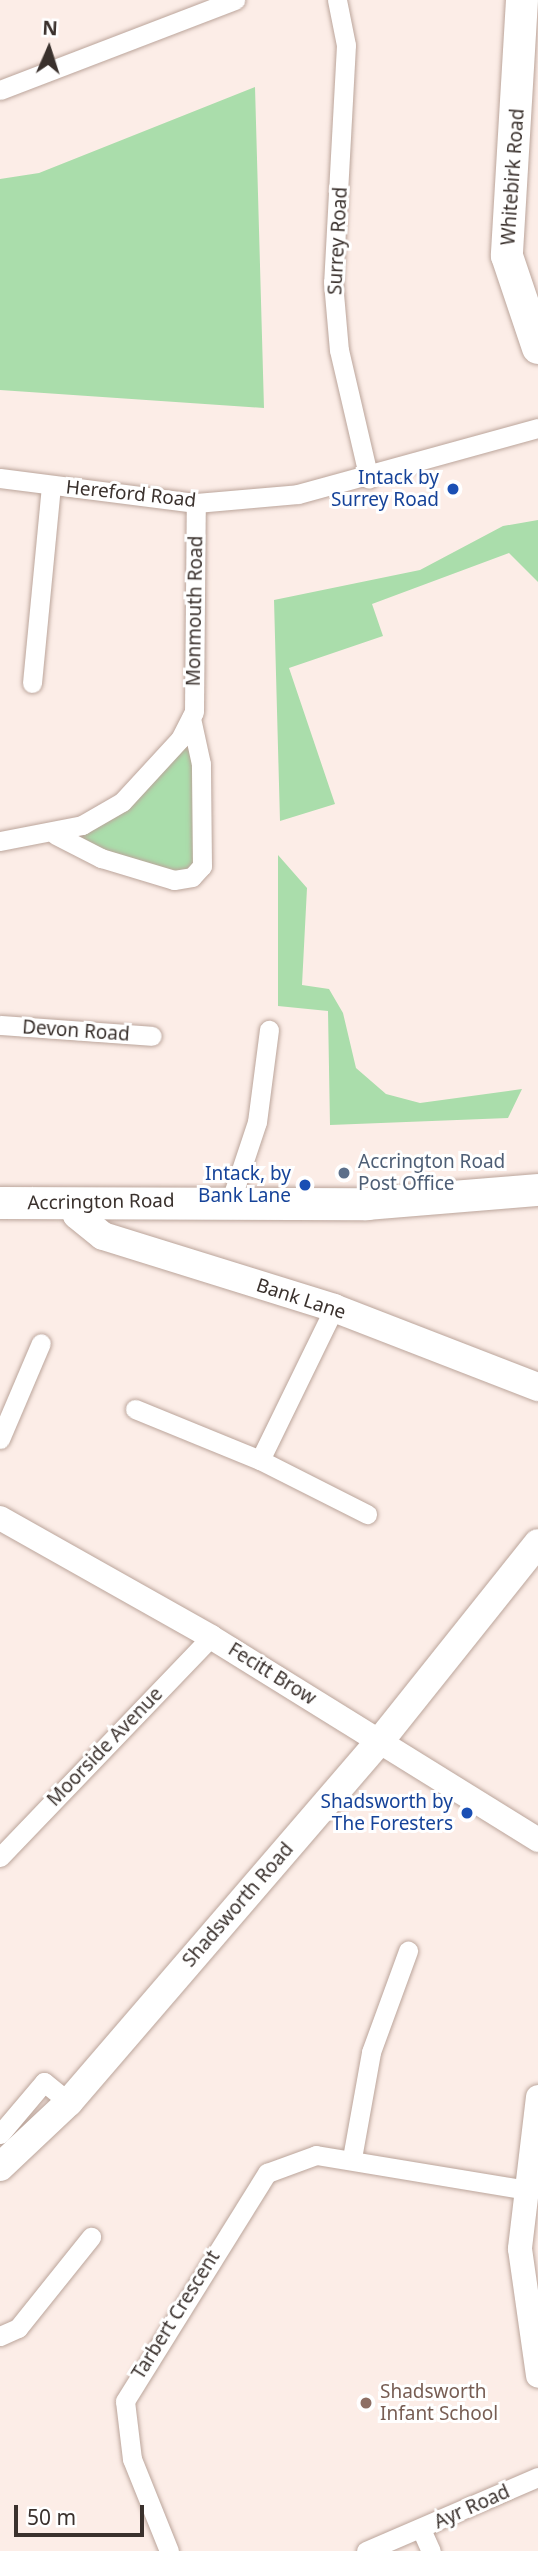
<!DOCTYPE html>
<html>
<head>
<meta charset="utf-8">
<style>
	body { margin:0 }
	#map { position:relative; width:538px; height:2551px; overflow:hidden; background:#fcede7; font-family:"Noto Sans",sans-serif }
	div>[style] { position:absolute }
	.green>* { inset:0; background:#aaddab }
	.roads { filter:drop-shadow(0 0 2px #bba59b) drop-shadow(0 0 2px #bba59b) }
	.minor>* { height:19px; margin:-9.5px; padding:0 9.5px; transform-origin:9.5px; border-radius:9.5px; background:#fff }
	.tertiary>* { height:24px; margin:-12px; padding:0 12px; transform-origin:12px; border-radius:12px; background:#fff }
	.secondary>* { height:28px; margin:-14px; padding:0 14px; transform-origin:14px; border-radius:14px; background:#fff }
	.primary>* { height:32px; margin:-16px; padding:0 16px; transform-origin:16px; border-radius:16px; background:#fff }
	.dots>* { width:19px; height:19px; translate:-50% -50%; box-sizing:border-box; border:4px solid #fff; border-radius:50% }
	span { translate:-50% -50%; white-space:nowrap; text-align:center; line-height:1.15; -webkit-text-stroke:6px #fff; paint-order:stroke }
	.street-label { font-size:19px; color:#3a312d }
	.transit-label { font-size:19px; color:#164399 }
	.right { translate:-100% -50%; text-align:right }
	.service-label { font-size:19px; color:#4e5e75 }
	.left { translate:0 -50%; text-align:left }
	.education-label { font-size:19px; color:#785e54 }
	.north { position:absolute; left:14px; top:14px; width:70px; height:70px; -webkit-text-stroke:5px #fff; paint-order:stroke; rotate:3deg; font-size:19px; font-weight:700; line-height:28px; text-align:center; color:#3a312d }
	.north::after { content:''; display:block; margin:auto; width:24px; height:32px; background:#3a312d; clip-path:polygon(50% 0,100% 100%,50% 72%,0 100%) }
	.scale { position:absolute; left:14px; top:2505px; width:130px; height:32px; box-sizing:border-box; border:4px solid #3a312d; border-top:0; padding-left:9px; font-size:21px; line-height:24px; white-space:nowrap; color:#3a312d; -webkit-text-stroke:5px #fff; paint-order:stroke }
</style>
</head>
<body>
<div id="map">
	<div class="green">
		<i style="clip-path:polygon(255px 87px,264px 408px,0 390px,0 179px,39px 173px)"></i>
		<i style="clip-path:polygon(538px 520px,538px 582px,509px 553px,372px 604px,383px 636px,289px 668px,335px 804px,280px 821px,274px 600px,420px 570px,503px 526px)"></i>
		<i style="clip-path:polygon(191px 718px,201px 764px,192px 877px,56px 835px,122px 802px)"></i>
		<i style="clip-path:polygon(278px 855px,307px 888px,302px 985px,329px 989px,343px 1013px,356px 1068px,386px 1094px,420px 1103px,522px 1089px,508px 1118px,330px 1125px,328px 1011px,278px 1006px)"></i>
	</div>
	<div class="roads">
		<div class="minor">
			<i style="left:337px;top:0;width:46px;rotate:78.7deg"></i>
			<i style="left:346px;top:45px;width:237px;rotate:93.1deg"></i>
			<i style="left:333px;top:282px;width:68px;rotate:85deg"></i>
			<i style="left:339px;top:350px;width:132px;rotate:76.9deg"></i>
			<i style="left:0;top:90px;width:252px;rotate:-21deg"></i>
			<i style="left:0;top:478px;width:198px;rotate:7.3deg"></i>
			<i style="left:196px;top:503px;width:102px;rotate:-5deg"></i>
			<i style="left:298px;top:494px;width:249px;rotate:-15.4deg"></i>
			<i style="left:32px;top:683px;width:198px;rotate:-84.5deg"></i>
			<i style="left:56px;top:835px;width:51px;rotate:27.1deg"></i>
			<i style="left:101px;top:858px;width:76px;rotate:16.8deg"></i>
			<i style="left:174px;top:880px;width:18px;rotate:-9deg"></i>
			<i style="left:192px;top:877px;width:15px;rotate:-48deg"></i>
			<i style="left:202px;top:866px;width:102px;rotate:-90.6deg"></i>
			<i style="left:201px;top:764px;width:47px;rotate:-102.3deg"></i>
			<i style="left:0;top:841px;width:84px;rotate:-11deg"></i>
			<i style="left:82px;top:825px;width:46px;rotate:-29.9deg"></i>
			<i style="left:122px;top:802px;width:86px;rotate:-47.4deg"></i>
			<i style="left:180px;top:739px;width:30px;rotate:-63deg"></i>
			<i style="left:194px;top:712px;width:209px;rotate:-89.5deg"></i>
			<i style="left:0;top:1025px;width:152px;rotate:4.1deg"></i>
			<i style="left:231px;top:1200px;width:82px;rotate:-71.6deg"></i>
			<i style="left:257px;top:1122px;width:93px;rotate:-82.6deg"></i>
			<i style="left:135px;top:1409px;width:135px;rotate:22.2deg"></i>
			<i style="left:260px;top:1460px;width:120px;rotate:26.8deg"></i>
			<i style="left:0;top:1439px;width:104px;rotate:-66.9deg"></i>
			<i style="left:260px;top:1460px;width:169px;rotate:-64deg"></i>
			<i style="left:0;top:1857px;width:305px;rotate:-46.2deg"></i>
			<i style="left:0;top:2134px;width:68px;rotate:-49.8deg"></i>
			<i style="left:44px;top:2082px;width:32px;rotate:39deg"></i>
			<i style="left:352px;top:2158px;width:108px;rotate:-79.8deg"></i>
			<i style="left:371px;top:2052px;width:108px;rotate:-69.9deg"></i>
			<i style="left:0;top:2336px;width:20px;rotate:-24deg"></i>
			<i style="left:18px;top:2328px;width:117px;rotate:-51.3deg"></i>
			<i style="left:421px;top:2529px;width:24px;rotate:66deg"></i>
			<i style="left:169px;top:2551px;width:99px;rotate:-111.9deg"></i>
			<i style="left:132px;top:2459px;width:58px;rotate:-96.9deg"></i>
			<i style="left:125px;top:2401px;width:269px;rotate:-58.1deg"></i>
			<i style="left:267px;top:2173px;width:52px;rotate:-20.2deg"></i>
			<i style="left:316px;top:2155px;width:209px;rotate:9.4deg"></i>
			<i style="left:366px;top:2551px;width:187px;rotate:-23.3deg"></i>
		</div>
		<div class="tertiary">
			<i style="left:0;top:1518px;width:242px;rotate:29.4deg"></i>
			<i style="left:211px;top:1637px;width:385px;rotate:31.8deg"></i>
			<i style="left:538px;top:2097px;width:153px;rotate:96.8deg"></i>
			<i style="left:520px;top:2249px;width:128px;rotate:81.9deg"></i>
		</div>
		<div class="secondary">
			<i style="left:75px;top:1203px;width:12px;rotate:81deg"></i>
			<i style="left:77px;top:1215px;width:33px;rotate:39deg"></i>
			<i style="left:103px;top:1236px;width:242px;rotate:17.3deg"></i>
			<i style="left:334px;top:1308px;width:219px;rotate:21.2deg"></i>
			<i style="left:0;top:2167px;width:95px;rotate:-43.3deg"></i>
			<i style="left:69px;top:2102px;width:476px;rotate:-49.3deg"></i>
			<i style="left:380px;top:1741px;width:253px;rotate:-51.4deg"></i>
		</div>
		<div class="primary">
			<i style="left:522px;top:0;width:256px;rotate:93.4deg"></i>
			<i style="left:507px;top:256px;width:97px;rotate:71.4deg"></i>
			<i style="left:0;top:1203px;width:367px;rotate:0.2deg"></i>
			<i style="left:367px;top:1204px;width:172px;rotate:-4.7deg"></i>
		</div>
	</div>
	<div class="dots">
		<i style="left:453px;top:489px;background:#1a4fb4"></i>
		<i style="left:344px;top:1173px;background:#5c6f8a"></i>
		<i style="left:305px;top:1185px;background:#1a4fb4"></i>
		<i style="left:467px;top:1813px;background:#1a4fb4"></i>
		<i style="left:366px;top:2403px;background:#8d6e63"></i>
	</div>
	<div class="street-label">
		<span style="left:513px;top:177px;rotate:-86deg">Whitebirk Road</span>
		<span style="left:338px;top:241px;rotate:-87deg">Surrey Road</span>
		<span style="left:131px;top:494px;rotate:6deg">Hereford Road</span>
		<span style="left:195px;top:611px;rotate:-89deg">Monmouth Road</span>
		<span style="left:76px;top:1031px;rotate:4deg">Devon Road</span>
		<span style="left:101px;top:1202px;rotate:-1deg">Accrington Road</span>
		<span style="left:301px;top:1299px;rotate:18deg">Bank Lane</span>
		<span style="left:272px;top:1674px;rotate:32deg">Fecitt Brow</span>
		<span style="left:105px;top:1747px;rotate:-46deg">Moorside Avenue</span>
		<span style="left:238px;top:1905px;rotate:-49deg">Shadsworth Road</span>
		<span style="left:176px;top:2315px;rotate:-58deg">Tarbert Crescent</span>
		<span style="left:472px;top:2507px;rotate:-24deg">Ayr Road</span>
	</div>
	<div class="transit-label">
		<span class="right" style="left:439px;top:489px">Intack by<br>Surrey Road</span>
		<span class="right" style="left:291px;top:1185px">Intack, by<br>Bank Lane</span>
		<span class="right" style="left:453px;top:1813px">Shadsworth by<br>The Foresters</span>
	</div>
	<div class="service-label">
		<span class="left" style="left:358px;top:1173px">Accrington Road<br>Post Office</span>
	</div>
	<div class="education-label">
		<span class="left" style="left:380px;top:2403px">Shadsworth<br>Infant School</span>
	</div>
	<div class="north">N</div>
	<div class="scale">50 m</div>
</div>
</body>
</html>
